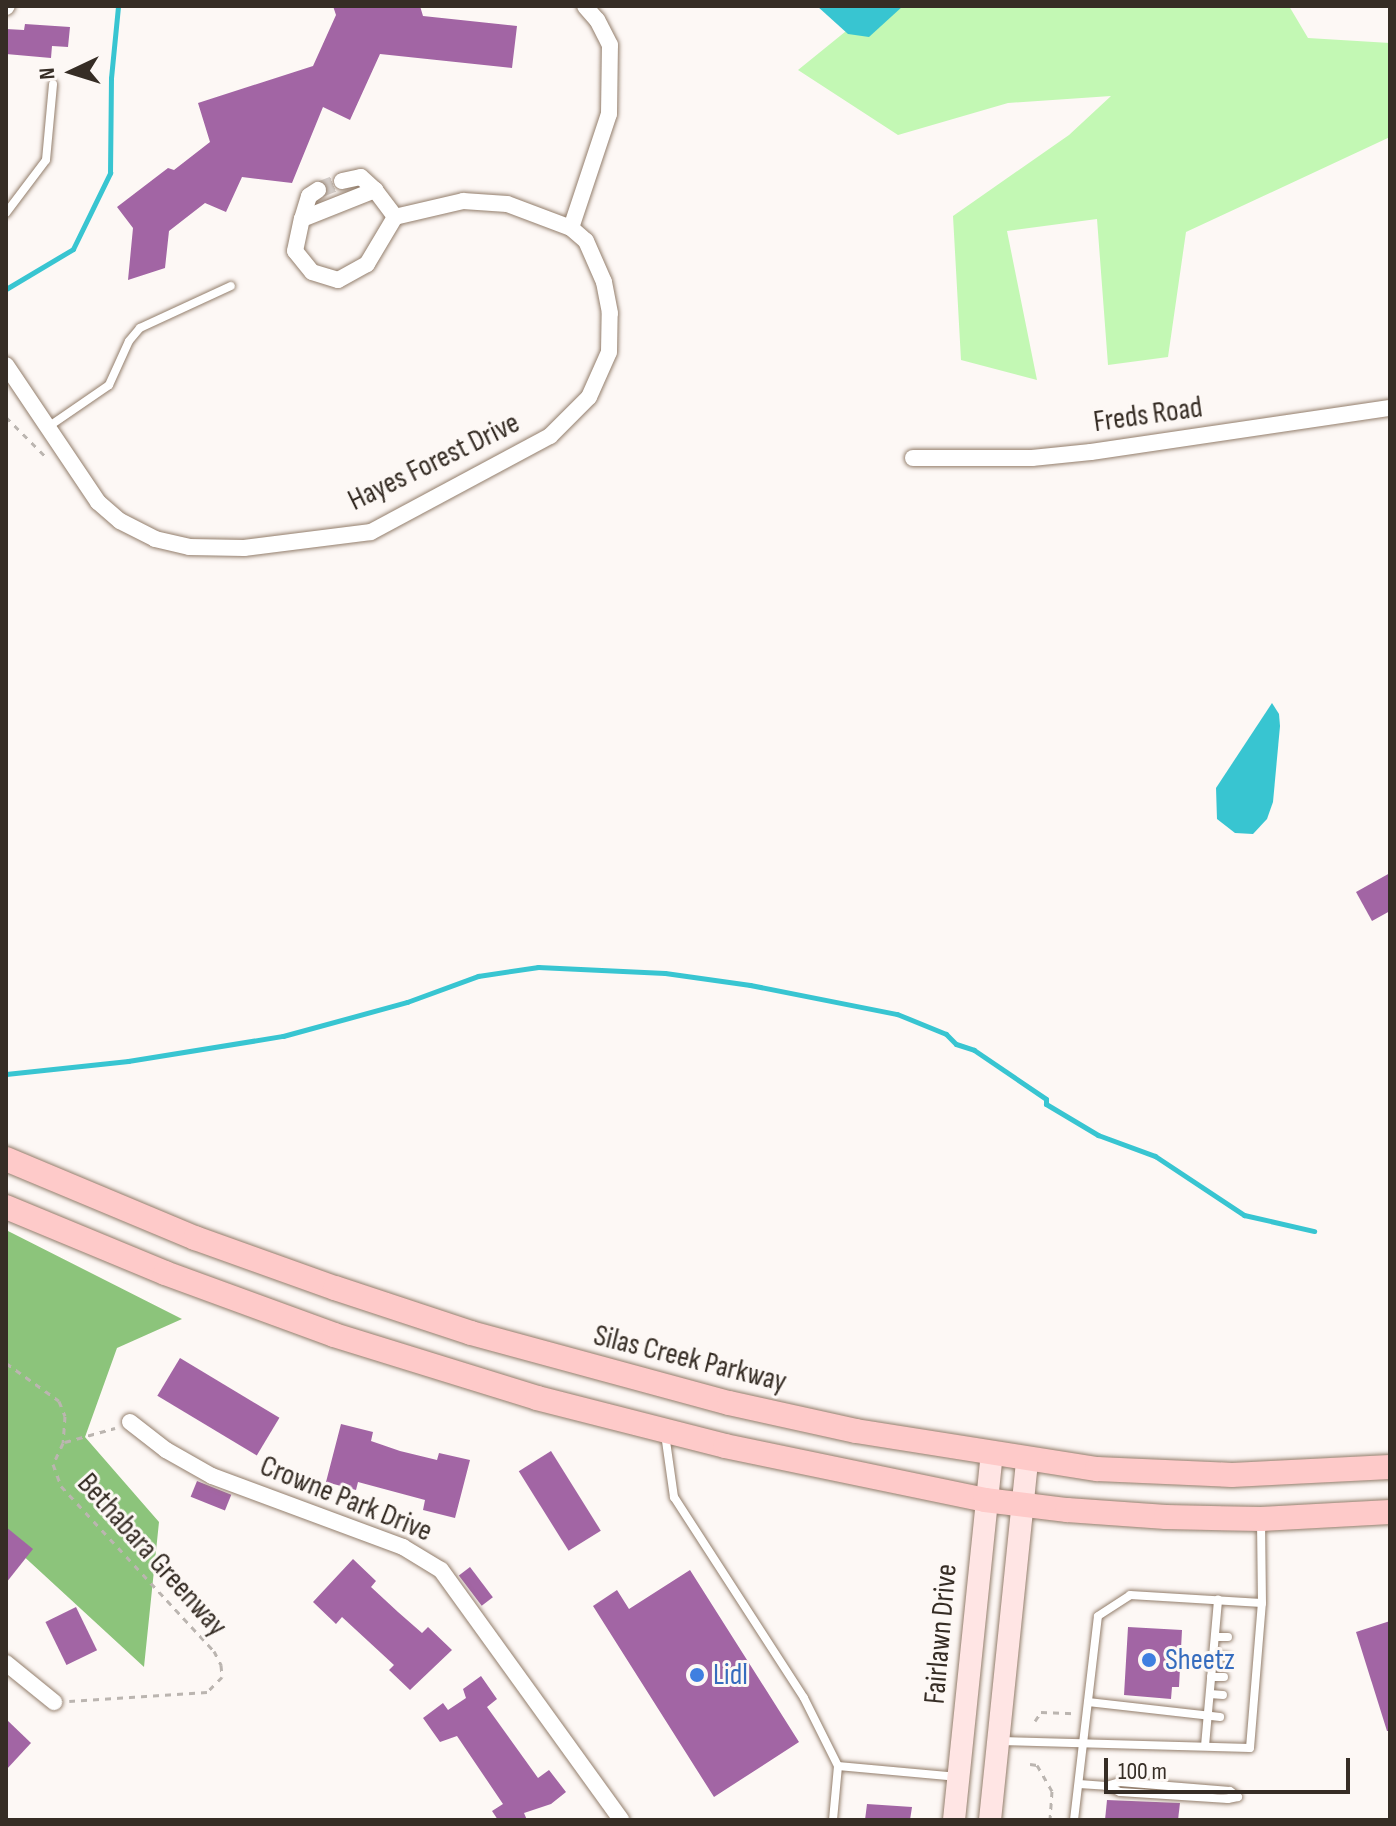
<!DOCTYPE html>
<html>
<head>
<meta charset="utf-8">
<style>
	body { margin:0 }
	#map { position:relative; width:1396px; height:1826px; overflow:hidden; background:#fdf8f5; font-family:"Sofia Sans Condensed",sans-serif }
	div>[style] { position:absolute }
	.green>* { inset:0; background:#c3f8b4 }
	.forest>* { inset:0; background:#8cc47b }
	.water>* { inset:0; background:#38c5d1 }
	.stream>* { height:5px; margin:-2.5px; padding:0 2.5px; transform-origin:2.5px; border-radius:2.5px; background:#38c5d1 }
	.building>* { inset:0; background:#a265a4; transform-origin:0 0 }
	.minor-tunnel>* { height:16px; margin-top:-8px; transform-origin:0; background:repeating-linear-gradient(90deg,#d5cfcb 0 16px,transparent 0 24px) }
	.path>* { height:3px; margin-top:-1.5px; transform-origin:0; background:repeating-linear-gradient(90deg,#bbb5b0 0 6px,transparent 0 12px) }
	.roads { filter:drop-shadow(0 0 2px #937e6c) drop-shadow(0 0 2px #937e6c) }
	.service>* { height:8px; margin:-4px; padding:0 4px; transform-origin:4px; border-radius:4px; background:#fff }
	.minor>* { height:16px; margin:-8px; padding:0 8px; transform-origin:8px; border-radius:8px; background:#fff }
	.secondary>* { height:22px; margin:-11px; padding:0 11px; transform-origin:11px; border-radius:11px; background:#ffe5e4 }
	.primary>* { height:24px; margin:-12px; padding:0 12px; transform-origin:12px; border-radius:12px; background:#fecac9 }
	.dots>* { width:22px; height:22px; translate:-50% -50%; box-sizing:border-box; border:4px solid #fdf8f5; border-radius:50% }
	span { translate:-50% -50%; white-space:nowrap; text-align:center; line-height:1.15; -webkit-text-stroke:6px #fdf8f5; paint-order:stroke }
	.street-label { font-size:30px; color:#362d25 }
	.shop-label { font-size:30px; color:#366cbe }
	.left { translate:0 -50%; text-align:left }
	.frame { position:absolute; inset:0; border:8px solid #362d25; pointer-events:none }
	.north { position:absolute; left:32px; top:32px; width:80px; height:80px; -webkit-text-stroke:6px #fdf8f5; paint-order:stroke; rotate:266deg; font-size:22px; font-weight:700; line-height:32px; text-align:center; color:#362d25 }
	.north::after { content:''; display:block; margin:auto; width:28px; height:36px; background:#362d25; clip-path:polygon(50% 0,100% 100%,50% 72%,0 100%) }
	.scale { position:absolute; left:1104px; top:1758px; width:246px; height:36px; box-sizing:border-box; border:4px solid #362d25; border-top:0; padding-left:10px; font-size:24px; line-height:28px; white-space:nowrap; color:#362d25; -webkit-text-stroke:6px #fdf8f5; paint-order:stroke }
</style>
</head>
<body>
<div id="map">
	<div class="green">
		<i style="clip-path:polygon(877px 6px,1289px 6px,1308px 38px,1390px 43px,1390px 137px,1186px 232px,1168px 357px,1108px 365px,1097px 219px,1007px 231px,1037px 380px,961px 360px,953px 216px,1069px 135px,1111px 96px,1008px 103px,898px 135px,798px 70px)"></i>
	</div>
	<div class="forest">
		<i style="clip-path:polygon(6px 1230px,182px 1319px,117px 1348px,85px 1437px,159px 1522px,144px 1667px,6px 1540px)"></i>
	</div>
	<div class="water">
		<i style="clip-path:polygon(817px 6px,903px 6px,869px 37px,848px 34px)"></i>
		<i style="clip-path:polygon(1272px 703px,1279px 714px,1280px 726px,1273px 802px,1267px 819px,1253px 834px,1235px 833px,1217px 819px,1216px 788px)"></i>
	</div>
	<div class="stream">
		<i style="left:6px;top:289px;width:78px;rotate:-30.8deg"></i>
		<i style="left:73px;top:249px;width:85px;rotate:-64deg"></i>
		<i style="left:110px;top:173px;width:95px;rotate:-89.4deg"></i>
		<i style="left:111px;top:78px;width:72px;rotate:-84.4deg"></i>
		<i style="left:6px;top:1074px;width:123px;rotate:-6.1deg"></i>
		<i style="left:128px;top:1061px;width:157px;rotate:-9.2deg"></i>
		<i style="left:283px;top:1036px;width:129px;rotate:-15.3deg"></i>
		<i style="left:407px;top:1002px;width:76px;rotate:-20.1deg"></i>
		<i style="left:478px;top:976px;width:61px;rotate:-8.5deg"></i>
		<i style="left:538px;top:967px;width:127px;rotate:2.7deg"></i>
		<i style="left:665px;top:973px;width:86px;rotate:8deg"></i>
		<i style="left:750px;top:985px;width:150px;rotate:11.2deg"></i>
		<i style="left:897px;top:1014px;width:53px;rotate:22.2deg"></i>
		<i style="left:946px;top:1034px;width:14px;rotate:45deg"></i>
		<i style="left:956px;top:1044px;width:19px;rotate:18deg"></i>
		<i style="left:974px;top:1050px;width:87px;rotate:34.2deg"></i>
		<i style="left:1046px;top:1099px;width:5px;rotate:90deg"></i>
		<i style="left:1046px;top:1104px;width:61px;rotate:30.8deg"></i>
		<i style="left:1098px;top:1135px;width:61px;rotate:20.2deg"></i>
		<i style="left:1155px;top:1156px;width:107px;rotate:33.5deg"></i>
		<i style="left:1244px;top:1215px;width:72px;rotate:12.9deg"></i>
	</div>
	<div class="building">
		<i style="clip-path:polygon(333px 6px,420px 6px,423px 16px,517px 26px,512px 68px,380px 54px,350px 120px,323px 107px,292px 183px,242px 177px,226px 212px,205px 203px,169px 231px,165px 268px,128px 280px,133px 228px,117px 207px,168px 168px,174px 170px,210px 142px,198px 103px,313px 66px,336px 15px)"></i>
		<i style="clip-path:polygon(25px 24px,70px 27px,68px 47px,52px 46px,51px 58px,6px 54px,6px 29px,24px 30px)"></i>
		<i style="clip-path:polygon(1390px 873px,1390px 911px,1372px 921px,1356px 892px)"></i>
		<i style="left:180px;top:1358px;width:116px;height:44px;rotate:31deg"></i>
		<i style="clip-path:polygon(341px 1424px,373px 1432px,371px 1441px,400px 1451px,437px 1460px,439px 1453px,470px 1460px,455px 1518px,423px 1510px,425px 1500px,358px 1482px,356px 1490px,326px 1482px)"></i>
		<i style="left:551px;top:1451px;width:94px;height:38px;rotate:58deg"></i>
		<i style="left:197px;top:1481px;width:37px;height:17px;rotate:22deg"></i>
		<i style="clip-path:polygon(6px 1527px,33px 1549px,6px 1583px)"></i>
		<i style="clip-path:polygon(353px 1559px,376px 1581px,371px 1587px,398px 1612px,422px 1633px,428px 1627px,452px 1650px,410px 1690px,389px 1670px,394px 1665px,342px 1617px,336px 1624px,313px 1602px)"></i>
		<i style="left:470px;top:1567px;width:38px;height:14px;rotate:53deg"></i>
		<i style="clip-path:polygon(690px 1570px,799px 1742px,714px 1797px,593px 1606px,617px 1590px,629px 1609px)"></i>
		<i style="left:76px;top:1607px;width:48px;height:34px;rotate:64deg"></i>
		<i style="clip-path:polygon(1390px 1621px,1390px 1731px,1387px 1731px,1356px 1632px)"></i>
		<i style="clip-path:polygon(1128px 1627px,1182px 1630px,1179px 1687px,1172px 1687px,1171px 1699px,1124px 1695px)"></i>
		<i style="clip-path:polygon(481px 1676px,497px 1699px,487px 1707px,538px 1778px,549px 1770px,566px 1792px,551px 1804px,524px 1813px,527px 1820px,498px 1820px,492px 1811px,503px 1804px,457px 1736px,440px 1742px,423px 1718px,443px 1703px,448px 1710px,466px 1698px,463px 1689px)"></i>
		<i style="clip-path:polygon(6px 1719px,31px 1743px,6px 1770px)"></i>
		<i style="clip-path:polygon(1107px 1800px,1180px 1803px,1178px 1820px,1105px 1820px)"></i>
		<i style="clip-path:polygon(867px 1804px,912px 1807px,910px 1820px,865px 1820px)"></i>
	</div>
	<div class="minor-tunnel">
		<i style="left:318px;top:190px;width:26px;rotate:-21deg"></i>
	</div>
	<div class="path">
		<i style="left:6px;top:417px;width:59px;rotate:45deg"></i>
		<i style="left:6px;top:1363px;width:65px;rotate:35.6deg"></i>
		<i style="left:59px;top:1401px;width:16px;rotate:68deg"></i>
		<i style="left:65px;top:1416px;width:27px;rotate:94deg"></i>
		<i style="left:63px;top:1443px;width:23px;rotate:115deg"></i>
		<i style="left:53px;top:1464px;width:23px;rotate:70deg"></i>
		<i style="left:61px;top:1486px;width:225px;rotate:47.2deg"></i>
		<i style="left:214px;top:1651px;width:16px;rotate:63deg"></i>
		<i style="left:221px;top:1665px;width:12px;rotate:85deg"></i>
		<i style="left:222px;top:1677px;width:21px;rotate:135deg"></i>
		<i style="left:207px;top:1692px;width:138px;rotate:176.3deg"></i>
		<i style="left:65px;top:1442px;width:52px;rotate:-15.6deg"></i>
		<i style="left:1035px;top:1721px;width:11px;rotate:-56deg"></i>
		<i style="left:1041px;top:1712px;width:33px;rotate:2deg"></i>
		<i style="left:1030px;top:1764px;width:7px;rotate:8deg"></i>
		<i style="left:1037px;top:1765px;width:30px;rotate:60deg"></i>
		<i style="left:1052px;top:1791px;width:28px;rotate:94deg"></i>
		<i style="left:1050px;top:1819px;width:7px;rotate:8deg"></i>
	</div>
	<div class="roads">
		<div class="service">
			<i style="left:6px;top:213px;width:66px;rotate:-53deg"></i>
			<i style="left:46px;top:160px;width:76px;rotate:-84.7deg"></i>
			<i style="left:48px;top:427px;width:74px;rotate:-34.5deg"></i>
			<i style="left:109px;top:385px;width:48px;rotate:-65.6deg"></i>
			<i style="left:129px;top:341px;width:17px;rotate:-50deg"></i>
			<i style="left:140px;top:328px;width:100px;rotate:-24.8deg"></i>
			<i style="left:665px;top:1434px;width:64px;rotate:81.9deg"></i>
			<i style="left:674px;top:1497px;width:239px;rotate:57.1deg"></i>
			<i style="left:804px;top:1698px;width:76px;rotate:63.4deg"></i>
			<i style="left:1215px;top:1637px;width:13px"></i>
			<i style="left:1213px;top:1656px;width:14px;rotate:4deg"></i>
			<i style="left:1211px;top:1677px;width:13px"></i>
			<i style="left:1210px;top:1694px;width:13px;rotate:4deg"></i>
			<i style="left:1088px;top:1702px;width:133px;rotate:6.5deg"></i>
			<i style="left:1001px;top:1741px;width:249px;rotate:1.6deg"></i>
			<i style="left:1250px;top:1748px;width:145px;rotate:-85.3deg"></i>
			<i style="left:1262px;top:1603px;width:80px;rotate:-90.7deg"></i>
			<i style="left:1205px;top:1746px;width:147px;rotate:-84.9deg"></i>
			<i style="left:1079px;top:1784px;width:27px;rotate:4deg"></i>
			<i style="left:1106px;top:1786px;width:15px;rotate:23deg"></i>
			<i style="left:1120px;top:1792px;width:108px;rotate:3.7deg"></i>
			<i style="left:1228px;top:1799px;width:10px;rotate:-11deg"></i>
			<i style="left:1106px;top:1786px;width:15px;rotate:-16deg"></i>
			<i style="left:1120px;top:1782px;width:110px;rotate:4.7deg"></i>
			<i style="left:1230px;top:1791px;width:10px;rotate:37deg"></i>
			<i style="left:833px;top:1820px;width:54px;rotate:-84.7deg"></i>
			<i style="left:838px;top:1766px;width:121px;rotate:5.2deg"></i>
			<i style="left:1074px;top:1820px;width:205px;rotate:-83.3deg"></i>
			<i style="left:1098px;top:1616px;width:38px;rotate:-33deg"></i>
			<i style="left:1130px;top:1595px;width:132px;rotate:3.5deg"></i>
		</div>
		<div class="minor">
			<i style="left:6px;top:7px;width:1px;rotate:-45deg"></i>
			<i style="left:342px;top:181px;width:19px;rotate:-12deg"></i>
			<i style="left:361px;top:177px;width:19px;rotate:43deg"></i>
			<i style="left:375px;top:190px;width:34px;rotate:53deg"></i>
			<i style="left:395px;top:217px;width:55px;rotate:120.8deg"></i>
			<i style="left:367px;top:264px;width:33px;rotate:151deg"></i>
			<i style="left:338px;top:280px;width:27px;rotate:-163deg"></i>
			<i style="left:312px;top:272px;width:27px;rotate:-129deg"></i>
			<i style="left:295px;top:251px;width:33px;rotate:-78deg"></i>
			<i style="left:302px;top:219px;width:79px;rotate:-21.7deg"></i>
			<i style="left:302px;top:219px;width:24px;rotate:-73deg"></i>
			<i style="left:309px;top:196px;width:11px;rotate:-34deg"></i>
			<i style="left:571px;top:228px;width:120px;rotate:-71.6deg"></i>
			<i style="left:609px;top:114px;width:69px;rotate:-89.2deg"></i>
			<i style="left:610px;top:45px;width:28px;rotate:-117deg"></i>
			<i style="left:597px;top:20px;width:18px;rotate:-131deg"></i>
			<i style="left:6px;top:365px;width:165px;rotate:56.1deg"></i>
			<i style="left:98px;top:502px;width:29px;rotate:41deg"></i>
			<i style="left:120px;top:521px;width:39px;rotate:27deg"></i>
			<i style="left:155px;top:539px;width:35px;rotate:13deg"></i>
			<i style="left:189px;top:547px;width:55px;rotate:1deg"></i>
			<i style="left:244px;top:548px;width:128px;rotate:-7.2deg"></i>
			<i style="left:371px;top:532px;width:203px;rotate:-28.2deg"></i>
			<i style="left:550px;top:436px;width:55px;rotate:-45deg"></i>
			<i style="left:589px;top:397px;width:49px;rotate:-66deg"></i>
			<i style="left:609px;top:352px;width:39px;rotate:-89deg"></i>
			<i style="left:610px;top:313px;width:32px;rotate:-101deg"></i>
			<i style="left:604px;top:282px;width:45px;rotate:-113.7deg"></i>
			<i style="left:586px;top:241px;width:20px;rotate:-139deg"></i>
			<i style="left:571px;top:228px;width:68px;rotate:-159.4deg"></i>
			<i style="left:507px;top:204px;width:44px;rotate:-176.1deg"></i>
			<i style="left:463px;top:201px;width:70px;rotate:166.8deg"></i>
			<i style="left:913px;top:458px;width:119px"></i>
			<i style="left:1032px;top:458px;width:59px;rotate:-5.8deg"></i>
			<i style="left:1091px;top:452px;width:302px;rotate:-8.4deg"></i>
			<i style="left:130px;top:1422px;width:46px;rotate:37.9deg"></i>
			<i style="left:166px;top:1450px;width:53px;rotate:29.5deg"></i>
			<i style="left:212px;top:1476px;width:204px;rotate:20.4deg"></i>
			<i style="left:403px;top:1547px;width:44px;rotate:31.2deg"></i>
			<i style="left:441px;top:1570px;width:308px;rotate:54.2deg"></i>
			<i style="left:6px;top:1663px;width:62px;rotate:39.1deg"></i>
		</div>
		<div class="secondary">
			<i style="left:954px;top:1820px;width:367px;rotate:-84.1deg"></i>
			<i style="left:990px;top:1820px;width:361px;rotate:-84.1deg"></i>
		</div>
		<div class="primary">
			<i style="left:6px;top:1159px;width:205px;rotate:22.7deg"></i>
			<i style="left:195px;top:1238px;width:149px;rotate:19.7deg"></i>
			<i style="left:335px;top:1288px;width:143px;rotate:18.3deg"></i>
			<i style="left:471px;top:1333px;width:267px;rotate:15.2deg"></i>
			<i style="left:729px;top:1403px;width:130px;rotate:12.4deg"></i>
			<i style="left:856px;top:1431px;width:244px;rotate:9deg"></i>
			<i style="left:1097px;top:1469px;width:135px;rotate:2.5deg"></i>
			<i style="left:1232px;top:1475px;width:158px;rotate:-2.9deg"></i>
			<i style="left:6px;top:1207px;width:172px;rotate:22.5deg"></i>
			<i style="left:165px;top:1273px;width:180px;rotate:20.1deg"></i>
			<i style="left:334px;top:1335px;width:213px;rotate:17.2deg"></i>
			<i style="left:537px;top:1398px;width:194px;rotate:14.3deg"></i>
			<i style="left:725px;top:1446px;width:266px;rotate:11.7deg"></i>
			<i style="left:985px;top:1500px;width:83px;rotate:7deg"></i>
			<i style="left:1067px;top:1510px;width:99px;rotate:4deg"></i>
			<i style="left:1166px;top:1517px;width:95px;rotate:1.2deg"></i>
			<i style="left:1261px;top:1519px;width:129px;rotate:-3.1deg"></i>
		</div>
	</div>
	<div class="dots">
		<i style="left:1149px;top:1660px;background:#3f7fe0"></i>
		<i style="left:697px;top:1675px;background:#3f7fe0"></i>
	</div>
	<div class="street-label">
		<span style="left:1148px;top:415px;rotate:-8deg">Freds Road</span>
		<span style="left:434px;top:462px;rotate:-26deg">Hayes Forest Drive</span>
		<span style="left:690px;top:1359px;rotate:14deg">Silas Creek Parkway</span>
		<span style="left:346px;top:1499px;rotate:22deg">Crowne Park Drive</span>
		<span style="left:152px;top:1555px;rotate:48deg">Bethabara Greenway</span>
		<span style="left:941px;top:1634px;rotate:-85deg">Fairlawn Drive</span>
	</div>
	<div class="shop-label">
		<span class="left" style="left:1165px;top:1660px">Sheetz</span>
		<span class="left" style="left:713px;top:1675px">Lidl</span>
	</div>
	<div class="frame"></div>
	<div class="north">N</div>
	<div class="scale">100 m</div>
</div>
</body>
</html>
